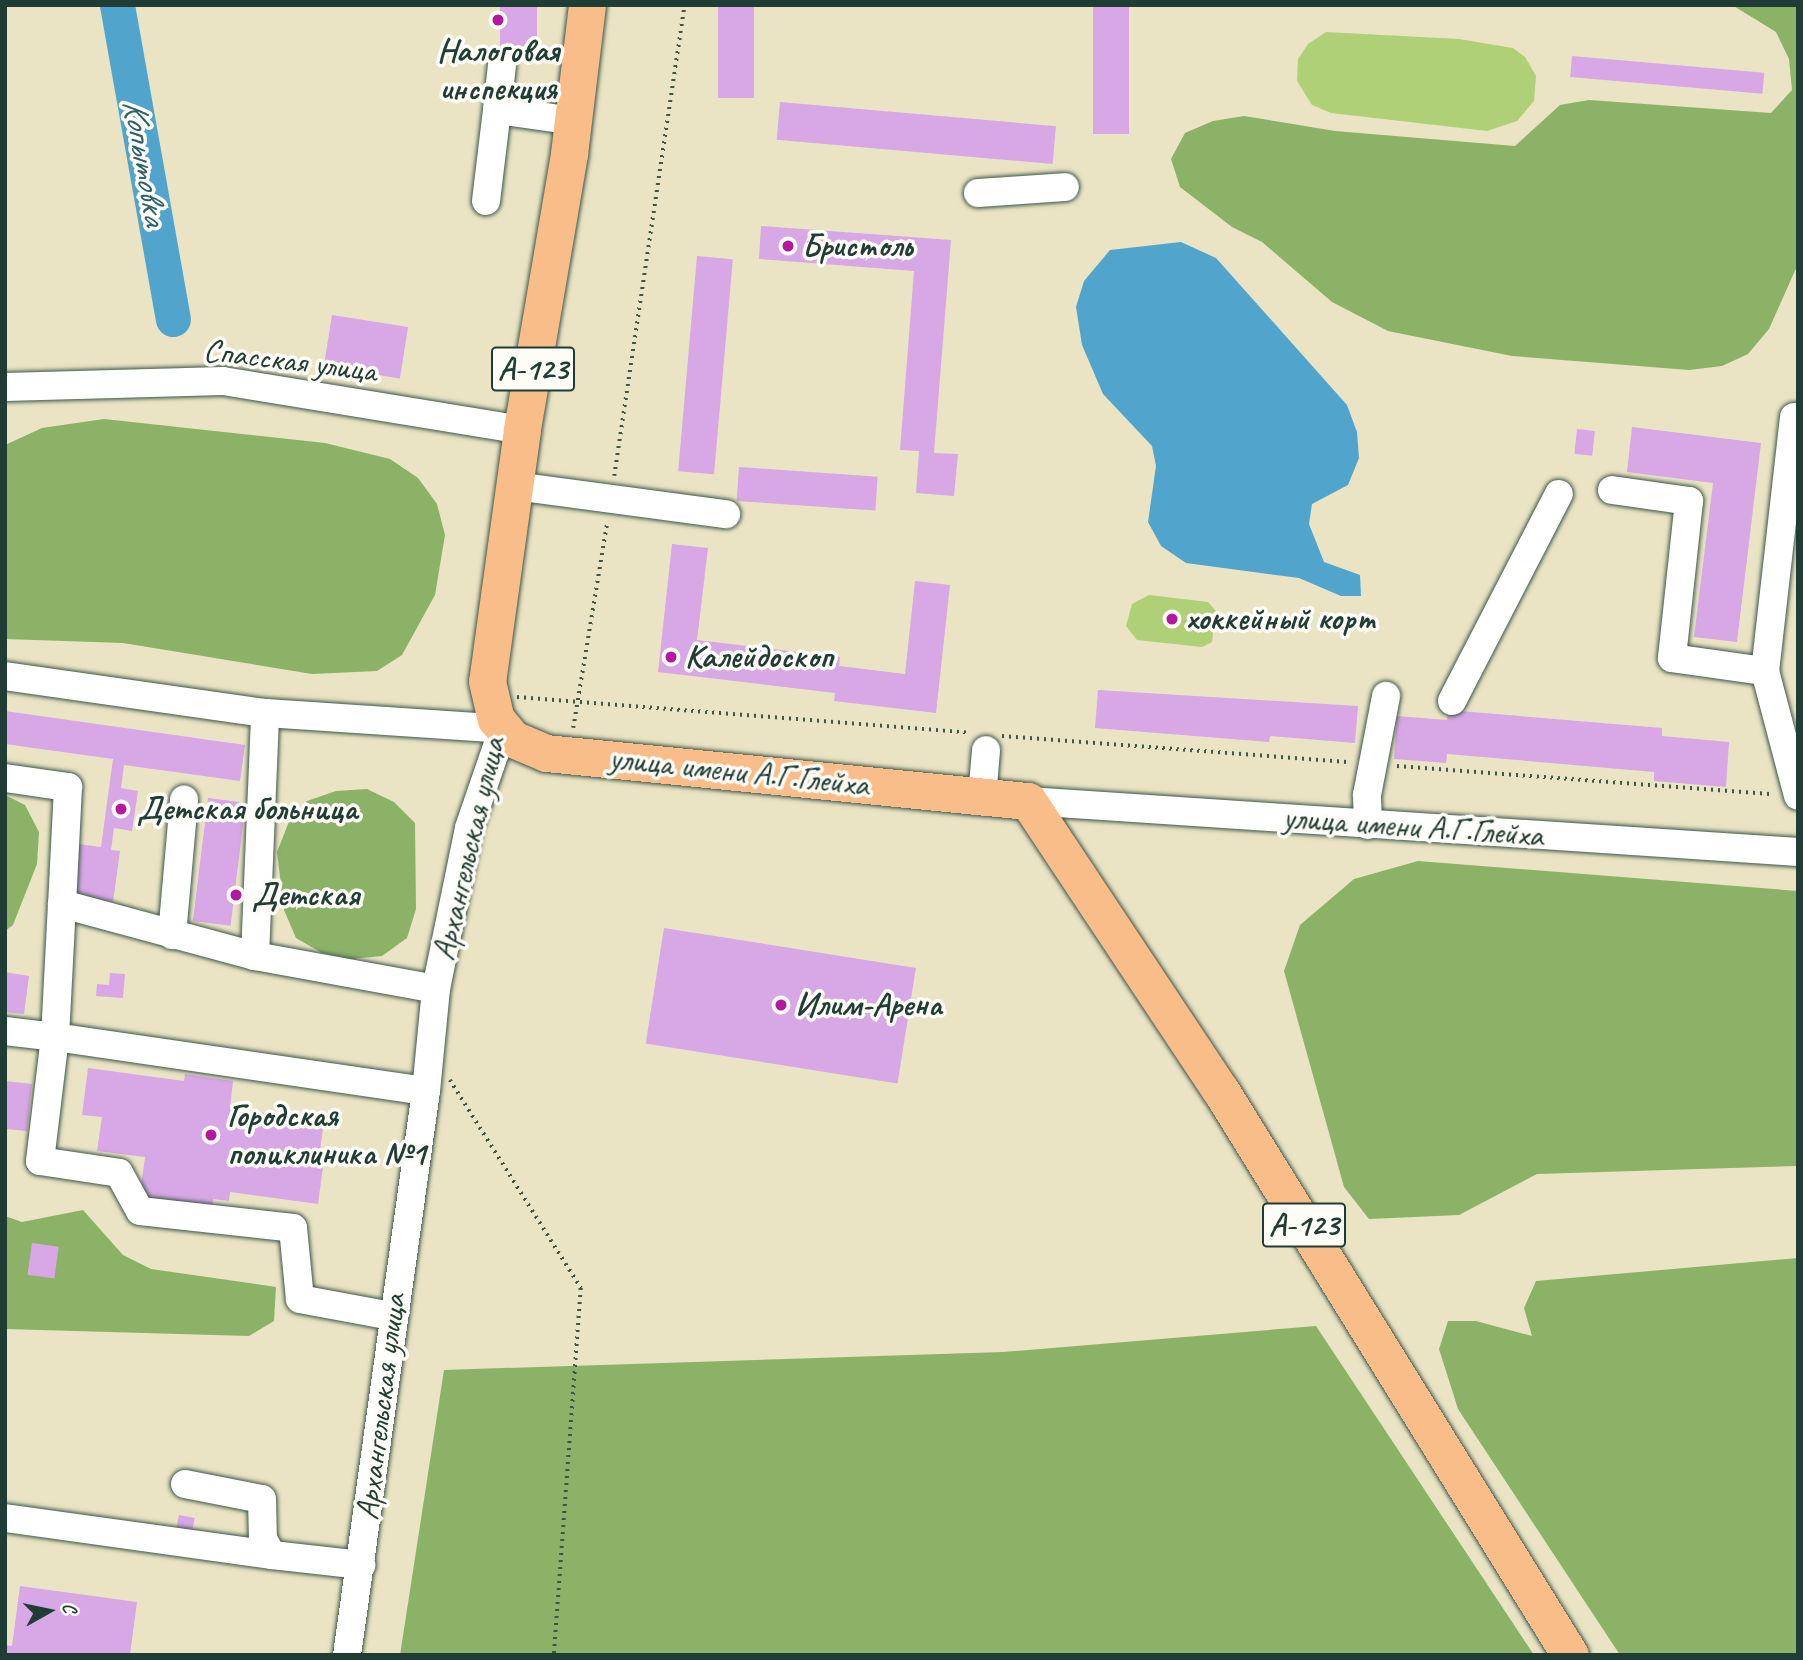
<!DOCTYPE html>
<html>
<head>
<meta charset="utf-8">
<style>
	body { margin:0 }
	#map { position:relative; width:1803px; height:1660px; overflow:hidden; background:#eae4c4; font-family:Caveat,sans-serif }
	div>[style] { position:absolute }
	.green>* { inset:0; background:#b0d078 }
	.forest>* { inset:0; background:#8cb268 }
	.water>* { inset:0; background:#51a5cd }
	.river>* { height:35px; margin:-17.5px; padding:0 17.5px; transform-origin:17.5px; border-radius:17.5px; background:#51a5cd }
	.building>* { inset:0; background:#d7a8e5; transform-origin:0 0 }
	.path>* { height:3.5px; margin-top:-1.75px; transform-origin:0; background:repeating-linear-gradient(90deg,#3d564a 0 2px,transparent 0 7px) }
	.roads { filter:drop-shadow(0 0 2px #3d564a) drop-shadow(0 0 2px #3d564a) }
	.minor>* { height:28px; margin:-14px; padding:0 14px; transform-origin:14px; border-radius:14px; background:#fff }
	.major>* { height:37px; margin:-18.5px; padding:0 18.5px; transform-origin:18.5px; border-radius:18.5px; background:#f8bd89 }
	.dots>* { width:19px; height:19px; translate:-50% -50%; box-sizing:border-box; border:4px solid #fdfcf7; border-radius:50% }
	span { translate:-50% -50%; white-space:nowrap; text-align:center; line-height:1.15; -webkit-text-stroke:7px #fdfcf7; paint-order:stroke }
	.shield-label span { padding:2px 5px; background:#fdfcf7; border:2px solid; border-radius:5px; -webkit-text-stroke-width:0 }
	.shield-label { font-size:32px; color:#1f3d34; font-weight:700 }
	.poi-label { font-size:33px; color:#1f3d34; font-weight:700 }
	.left { translate:0 -50%; text-align:left }
	.street-label { font-size:33px; color:#1f3d34 }
	.water-label { font-size:35px; color:#30616a; font-style:italic }
	.frame { position:absolute; inset:0; border:7px solid #1f3d34; pointer-events:none }
	.north { position:absolute; left:14px; top:1576px; width:70px; height:70px; -webkit-text-stroke:5px #fdfcf7; paint-order:stroke; rotate:81deg; font-size:19px; font-weight:700; line-height:28px; text-align:center; color:#1f3d34 }
	.north::after { content:''; display:block; margin:auto; width:24px; height:32px; background:#1f3d34; clip-path:polygon(50% 0,100% 100%,50% 72%,0 100%) }
</style>
</head>
<body>
<div id="map">
	<div class="green">
		<i style="clip-path:polygon(1326px 32px,1459px 39px,1513px 48px,1525px 57px,1536px 76px,1534px 101px,1517px 121px,1487px 131px,1331px 113px,1312px 105px,1297px 81px,1298px 59px,1308px 44px)"></i>
		<i style="clip-path:polygon(1149px 595px,1208px 602px,1216px 611px,1212px 642px,1202px 647px,1137px 640px,1126px 626px,1132px 604px)"></i>
	</div>
	<div class="forest">
		<i style="clip-path:polygon(1732px 5px,1798px 5px,1798px 264px,1769px 329px,1748px 354px,1722px 366px,1689px 370px,1512px 356px,1388px 331px,1332px 302px,1262px 242px,1232px 227px,1180px 187px,1171px 159px,1185px 133px,1213px 121px,1244px 116px,1335px 131px,1515px 146px,1560px 105px,1589px 100px,1771px 113px,1792px 90px,1789px 59px,1776px 32px)"></i>
		<i style="clip-path:polygon(104px 419px,325px 443px,390px 459px,418px 478px,437px 504px,445px 535px,435px 595px,402px 655px,377px 671px,312px 674px,123px 643px,5px 639px,5px 445px,42px 428px)"></i>
		<i style="clip-path:polygon(367px 789px,394px 802px,415px 823px,416px 909px,407px 938px,382px 956px,352px 959px,322px 953px,296px 938px,284px 910px,277px 852px,288px 824px,307px 801px,336px 791px)"></i>
		<i style="clip-path:polygon(5px 795px,25px 805px,39px 832px,37px 864px,13px 925px,5px 931px)"></i>
		<i style="clip-path:polygon(1418px 861px,1798px 891px,1798px 1166px,1537px 1174px,1459px 1215px,1369px 1219px,1344px 1187px,1284px 971px,1300px 925px,1354px 879px)"></i>
		<i style="clip-path:polygon(83px 1210px,123px 1255px,151px 1269px,276px 1287px,274px 1321px,249px 1336px,5px 1329px,5px 1216px,22px 1222px)"></i>
		<i style="clip-path:polygon(1798px 1258px,1798px 1655px,1620px 1655px,1458px 1409px,1439px 1349px,1448px 1321px,1476px 1321px,1532px 1336px,1524px 1308px,1536px 1281px)"></i>
		<i style="clip-path:polygon(1316px 1326px,1534px 1655px,400px 1655px,444px 1370px,1003px 1352px)"></i>
	</div>
	<div class="water">
		<i style="clip-path:polygon(1181px 242px,1216px 258px,1347px 405px,1357px 432px,1359px 458px,1348px 485px,1312px 504px,1309px 524px,1324px 562px,1360px 575px,1361px 596px,1341px 596px,1299px 578px,1186px 563px,1161px 546px,1148px 522px,1156px 466px,1152px 446px,1103px 394px,1082px 345px,1076px 307px,1084px 281px,1110px 250px)"></i>
	</div>
	<div class="river">
		<i style="left:117px;top:5px;width:319px;rotate:79.9deg"></i>
	</div>
	<div class="building">
		<i style="left:500px;top:5px;width:37px;height:45px"></i>
		<i style="left:718px;top:5px;width:36px;height:93px"></i>
		<i style="left:1093px;top:5px;width:36px;height:129px"></i>
		<i style="left:1572px;top:56px;width:193px;height:21px;rotate:5deg"></i>
		<i style="left:780px;top:102px;width:277px;height:38px;rotate:5deg"></i>
		<i style="clip-path:polygon(761px 226px,951px 240px,934px 453px,958px 454px,954px 496px,916px 493px,919px 451px,900px 450px,914px 271px,759px 259px)"></i>
		<i style="left:697px;top:256px;width:36px;height:216px;rotate:5deg"></i>
		<i style="left:332px;top:315px;width:77px;height:52px;rotate:9deg"></i>
		<i style="clip-path:polygon(1632px 427px,1761px 443px,1737px 642px,1694px 637px,1713px 483px,1627px 472px)"></i>
		<i style="left:1577px;top:429px;width:18px;height:25px;rotate:6deg"></i>
		<i style="left:739px;top:467px;width:139px;height:34px;rotate:4deg"></i>
		<i style="clip-path:polygon(672px 544px,708px 548px,697px 640px,840px 657px,839px 666px,905px 674px,915px 581px,950px 585px,936px 713px,834px 701px,835px 693px,658px 672px)"></i>
		<i style="clip-path:polygon(1098px 690px,1358px 706px,1355px 743px,1270px 736px,1269px 742px,1095px 728px)"></i>
		<i style="clip-path:polygon(1448px 710px,1662px 728px,1662px 736px,1729px 742px,1726px 787px,1654px 781px,1654px 772px,1447px 754px,1446px 763px,1394px 759px,1397px 716px,1447px 720px)"></i>
		<i style="clip-path:polygon(5px 711px,245px 745px,240px 781px,124px 765px,121px 788px,138px 791px,132px 831px,114px 828px,111px 850px,120px 851px,113px 902px,70px 896px,77px 844px,101px 847px,113px 759px,5px 744px)"></i>
		<i style="left:208px;top:798px;width:38px;height:124px;rotate:7deg"></i>
		<i style="left:664px;top:928px;width:255px;height:117px;rotate:9deg"></i>
		<i style="clip-path:polygon(5px 972px,29px 976px,24px 1014px,5px 1012px)"></i>
		<i style="clip-path:polygon(110px 973px,125px 974px,123px 998px,96px 996px,97px 984px,109px 985px)"></i>
		<i style="clip-path:polygon(88px 1068px,184px 1081px,185px 1074px,233px 1081px,230px 1108px,324px 1121px,320px 1151px,311px 1150px,309px 1165px,323px 1167px,318px 1204px,230px 1192px,229px 1201px,213px 1199px,212px 1210px,139px 1201px,145px 1157px,97px 1151px,102px 1117px,82px 1115px)"></i>
		<i style="clip-path:polygon(5px 1081px,32px 1084px,27px 1131px,5px 1129px)"></i>
		<i style="left:32px;top:1243px;width:27px;height:32px;rotate:8deg"></i>
		<i style="left:179px;top:1515px;width:16px;height:25px;rotate:11deg"></i>
		<i style="clip-path:polygon(20px 1586px,137px 1602px,130px 1655px,5px 1655px,5px 1645px,12px 1646px)"></i>
	</div>
	<div class="path">
		<i style="left:614px;top:476px;width:476px;rotate:-81.5deg"></i>
		<i style="left:517px;top:697px;width:454px;rotate:4.5deg"></i>
		<i style="left:573px;top:728px;width:209px;rotate:-80.6deg"></i>
		<i style="left:1002px;top:736px;width:349px;rotate:4.3deg"></i>
		<i style="left:1397px;top:766px;width:377px;rotate:4.3deg"></i>
		<i style="left:450px;top:1080px;width:246px;rotate:57.8deg"></i>
		<i style="left:581px;top:1288px;width:368px;rotate:94.2deg"></i>
	</div>
	<div class="roads">
		<div class="minor">
			<i style="left:502px;top:65px;width:45px;rotate:96.3deg"></i>
			<i style="left:497px;top:110px;width:78px;rotate:8.1deg"></i>
			<i style="left:978px;top:193px;width:87px;rotate:-3.9deg"></i>
			<i style="left:486px;top:201px;width:92px;rotate:-83.1deg"></i>
			<i style="left:5px;top:387px;width:218px;rotate:-1.6deg"></i>
			<i style="left:223px;top:381px;width:303px;rotate:9.3deg"></i>
			<i style="left:1794px;top:417px;width:256px;rotate:96.5deg"></i>
			<i style="left:1765px;top:671px;width:129px;rotate:75.2deg"></i>
			<i style="left:515px;top:486px;width:213px;rotate:7.6deg"></i>
			<i style="left:1612px;top:490px;width:78px;rotate:8.1deg"></i>
			<i style="left:1689px;top:501px;width:158px;rotate:96.2deg"></i>
			<i style="left:1672px;top:658px;width:94px;rotate:8deg"></i>
			<i style="left:5px;top:676px;width:263px;rotate:8.1deg"></i>
			<i style="left:265px;top:713px;width:239px;rotate:3.8deg"></i>
			<i style="left:503px;top:729px;width:105px;rotate:109deg"></i>
			<i style="left:469px;top:828px;width:164px;rotate:101.6deg"></i>
			<i style="left:436px;top:989px;width:102px;rotate:95.6deg"></i>
			<i style="left:426px;top:1091px;width:570px;rotate:97.97deg"></i>
			<i style="left:1452px;top:701px;width:233px;rotate:-62.7deg"></i>
			<i style="left:5px;top:778px;width:64px;rotate:8.1deg"></i>
			<i style="left:68px;top:787px;width:117px;rotate:92.9deg"></i>
			<i style="left:62px;top:904px;width:200px;rotate:15.1deg"></i>
			<i style="left:255px;top:956px;width:184px;rotate:10.3deg"></i>
			<i style="left:982px;top:797px;width:47px;rotate:-85.1deg"></i>
			<i style="left:1028px;top:801px;width:772px;rotate:3.79deg"></i>
			<i style="left:1368px;top:825px;width:30px;rotate:-92deg"></i>
			<i style="left:1367px;top:795px;width:101px;rotate:-79.1deg"></i>
			<i style="left:62px;top:904px;width:133px;rotate:93deg"></i>
			<i style="left:55px;top:1037px;width:375px;rotate:8.3deg"></i>
			<i style="left:172px;top:935px;width:136px;rotate:-84.9deg"></i>
			<i style="left:255px;top:956px;width:243px;rotate:-87.6deg"></i>
			<i style="left:5px;top:1031px;width:50px;rotate:6.8deg"></i>
			<i style="left:55px;top:1037px;width:125px;rotate:96.9deg"></i>
			<i style="left:40px;top:1161px;width:80px;rotate:8.6deg"></i>
			<i style="left:119px;top:1173px;width:43px;rotate:61.1deg"></i>
			<i style="left:140px;top:1211px;width:154px;rotate:6.3deg"></i>
			<i style="left:293px;top:1228px;width:71px;rotate:84.4deg"></i>
			<i style="left:300px;top:1299px;width:94px;rotate:10.5deg"></i>
			<i style="left:185px;top:1484px;width:78px;rotate:11deg"></i>
			<i style="left:262px;top:1499px;width:40px;rotate:88.6deg"></i>
			<i style="left:263px;top:1539px;width:18px;rotate:61deg"></i>
			<i style="left:272px;top:1555px;width:90px;rotate:6.4deg"></i>
			<i style="left:5px;top:1518px;width:270px;rotate:7.9deg"></i>
		</div>
		<div class="major">
			<i style="left:587px;top:5px;width:150px;rotate:96.9deg"></i>
			<i style="left:569px;top:154px;width:280px;rotate:99.7deg"></i>
			<i style="left:522px;top:430px;width:253px;rotate:97.9deg"></i>
			<i style="left:487px;top:681px;width:39px;rotate:77deg"></i>
			<i style="left:496px;top:719px;width:26px;rotate:50deg"></i>
			<i style="left:513px;top:739px;width:36px;rotate:23deg"></i>
			<i style="left:546px;top:753px;width:484px;rotate:5.7deg"></i>
			<i style="left:1028px;top:801px;width:348px;rotate:56.4deg"></i>
			<i style="left:1221px;top:1091px;width:663px;rotate:58.25deg"></i>
		</div>
	</div>
	<div class="dots">
		<i style="left:498px;top:20px;background:#b5179e"></i>
		<i style="left:788px;top:246px;background:#b5179e"></i>
		<i style="left:1172px;top:619px;background:#b5179e"></i>
		<i style="left:671px;top:657px;background:#b5179e"></i>
		<i style="left:121px;top:809px;background:#b5179e"></i>
		<i style="left:236px;top:895px;background:#b5179e"></i>
		<i style="left:781px;top:1005px;background:#b5179e"></i>
		<i style="left:211px;top:1135px;background:#b5179e"></i>
	</div>
	<div class="shield-label">
		<span style="left:533px;top:369px">А-123</span>
		<span style="left:1304px;top:1225px">А-123</span>
	</div>
	<div class="poi-label">
		<span style="left:498px;top:70px">Налоговая<br>инспекция</span>
		<span class="left" style="left:802px;top:246px">Бристоль</span>
		<span class="left" style="left:1186px;top:619px">хоккейный корт</span>
		<span class="left" style="left:685px;top:657px">Калейдоскоп</span>
		<span class="left" style="left:137px;top:809px">Детская больница</span>
		<span class="left" style="left:252px;top:895px">Детская</span>
		<span class="left" style="left:795px;top:1005px">Илим-Арена</span>
		<span class="left" style="left:227px;top:1135px">Городская<br>поликлиника №1</span>
	</div>
	<div class="street-label">
		<span style="left:290px;top:361px;rotate:7deg">Спасская улица</span>
		<span style="left:739px;top:772px;rotate:6deg">улица имени А.Г.Глейха</span>
		<span style="left:1413px;top:827px;rotate:4deg">улица имени А.Г.Глейха</span>
		<span style="left:469px;top:849px;rotate:-77deg">Архангельская улица</span>
		<span style="left:381px;top:1407px;rotate:-83deg">Архангельская улица</span>
	</div>
	<div class="water-label">
		<span style="left:145px;top:162px;rotate:80deg">Копытовка</span>
	</div>
	<div class="frame"></div>
	<div class="north">С</div>
</div>
</body>
</html>
